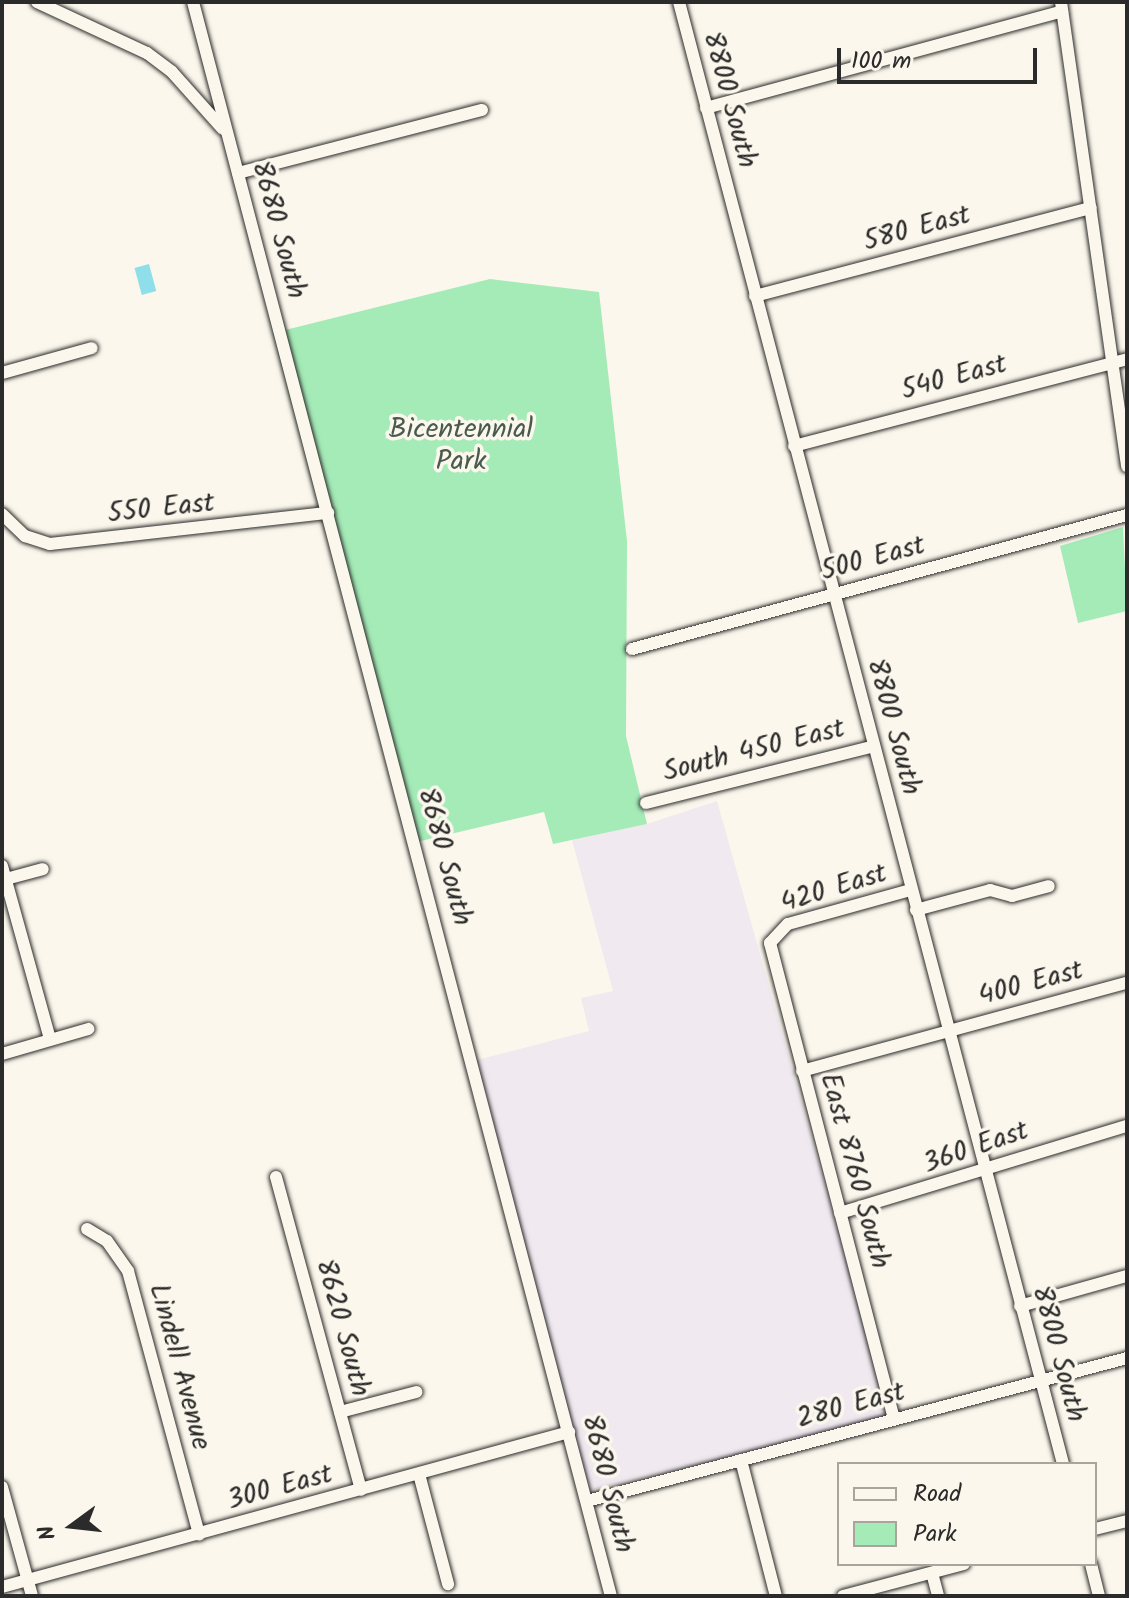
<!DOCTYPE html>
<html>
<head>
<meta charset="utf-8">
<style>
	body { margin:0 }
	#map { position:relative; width:1129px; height:1598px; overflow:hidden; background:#fbf7ec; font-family:Kalam,sans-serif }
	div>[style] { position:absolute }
	.built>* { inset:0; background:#f0e9f0 }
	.green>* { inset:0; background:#a4ebb7 }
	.water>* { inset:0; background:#8edfe9; transform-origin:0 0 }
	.roads { filter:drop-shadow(0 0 2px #2b2b2b) drop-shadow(0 0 2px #2b2b2b) }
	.minor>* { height:12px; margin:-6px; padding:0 6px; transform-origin:6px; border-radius:6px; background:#fbf7ec }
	span { translate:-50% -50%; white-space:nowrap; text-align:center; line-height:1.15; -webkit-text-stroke:7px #fbf7ec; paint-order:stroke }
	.street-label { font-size:28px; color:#2b2b2b }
	.park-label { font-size:28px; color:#495b4e }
	.frame { position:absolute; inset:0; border:4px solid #2b2b2b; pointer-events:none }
	.legend { position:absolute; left:837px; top:1462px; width:260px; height:104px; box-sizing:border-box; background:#fbf7ec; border:2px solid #a8a59f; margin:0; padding:10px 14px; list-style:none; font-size:24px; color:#2b2b2b }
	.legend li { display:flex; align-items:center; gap:16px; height:40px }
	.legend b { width:40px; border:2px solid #a8a59f }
	.north { position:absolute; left:32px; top:1486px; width:80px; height:80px; -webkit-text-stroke:6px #fbf7ec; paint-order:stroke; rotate:255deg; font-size:22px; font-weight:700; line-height:32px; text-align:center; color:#2b2b2b }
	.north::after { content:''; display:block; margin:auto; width:28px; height:36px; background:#2b2b2b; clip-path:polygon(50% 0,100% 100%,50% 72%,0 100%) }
	.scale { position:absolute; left:837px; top:48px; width:200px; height:36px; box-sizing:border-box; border:4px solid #2b2b2b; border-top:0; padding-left:10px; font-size:24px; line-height:28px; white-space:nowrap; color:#2b2b2b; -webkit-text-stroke:6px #fbf7ec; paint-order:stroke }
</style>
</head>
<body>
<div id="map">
	<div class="built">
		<i style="clip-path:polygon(717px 801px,891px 1420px,578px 1493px,465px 1063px,589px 1031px,581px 998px,613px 991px,572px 840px,647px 824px)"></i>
	</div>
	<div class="green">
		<i style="clip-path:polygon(490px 279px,599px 292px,627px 541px,626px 736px,647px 824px,553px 844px,544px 812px,408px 844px,273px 333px)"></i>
		<i style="clip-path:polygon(1123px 527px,1127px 611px,1078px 623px,1060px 546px)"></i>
	</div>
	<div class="water">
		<i style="left:149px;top:264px;width:28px;height:15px;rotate:75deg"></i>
	</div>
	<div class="roads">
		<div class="minor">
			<i style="left:37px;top:2px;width:121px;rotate:24.9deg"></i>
			<i style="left:147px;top:53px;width:31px;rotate:37deg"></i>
			<i style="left:172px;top:72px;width:76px;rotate:48.2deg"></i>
			<i style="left:193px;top:2px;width:1648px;rotate:75.31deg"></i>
			<i style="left:679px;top:2px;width:1512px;rotate:75.28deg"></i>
			<i style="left:1061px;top:2px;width:469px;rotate:81.9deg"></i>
			<i style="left:706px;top:108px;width:369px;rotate:-15.2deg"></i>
			<i style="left:238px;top:173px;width:252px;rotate:-14.5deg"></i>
			<i style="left:755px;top:296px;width:347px;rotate:-14.7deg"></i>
			<i style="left:2px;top:373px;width:93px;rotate:-15.5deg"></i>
			<i style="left:794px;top:446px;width:344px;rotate:-14.6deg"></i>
			<i style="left:2px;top:514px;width:32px;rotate:44deg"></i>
			<i style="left:25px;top:536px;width:26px;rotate:18deg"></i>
			<i style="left:50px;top:544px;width:280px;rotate:-6.4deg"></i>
			<i style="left:632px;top:649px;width:513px;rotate:-15.15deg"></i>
			<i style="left:646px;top:803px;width:235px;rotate:-14deg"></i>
			<i style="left:2px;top:866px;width:180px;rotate:74.5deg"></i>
			<i style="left:6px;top:879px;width:38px;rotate:-15deg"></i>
			<i style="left:916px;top:910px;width:77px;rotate:-15.1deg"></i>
			<i style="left:990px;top:890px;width:23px;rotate:15deg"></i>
			<i style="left:1012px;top:896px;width:38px;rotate:-15deg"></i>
			<i style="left:2px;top:1054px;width:90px;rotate:-16.2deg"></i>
			<i style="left:802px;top:1071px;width:337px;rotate:-15.2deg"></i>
			<i style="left:276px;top:1177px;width:324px;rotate:74.8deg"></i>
			<i style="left:840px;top:1213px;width:300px;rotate:-16.9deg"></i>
			<i style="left:87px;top:1229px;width:23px;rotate:31deg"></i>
			<i style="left:107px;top:1241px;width:37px;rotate:55deg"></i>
			<i style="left:128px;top:1271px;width:273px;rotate:74.9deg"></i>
			<i style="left:1020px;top:1306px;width:111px;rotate:-15.7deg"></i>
			<i style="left:340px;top:1412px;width:79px;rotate:-14.7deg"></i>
			<i style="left:894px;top:1419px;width:492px;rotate:-104.6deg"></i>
			<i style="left:770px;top:943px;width:26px;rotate:-47deg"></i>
			<i style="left:788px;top:924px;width:128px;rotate:-15.5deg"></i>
			<i style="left:741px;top:1460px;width:140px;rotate:75.6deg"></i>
			<i style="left:419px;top:1474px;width:114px;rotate:75.2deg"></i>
			<i style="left:2px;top:1487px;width:113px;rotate:74.6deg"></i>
			<i style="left:587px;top:1501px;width:559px;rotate:-14.83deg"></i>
			<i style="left:1095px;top:1529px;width:33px;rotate:-14deg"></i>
			<i style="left:1091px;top:1564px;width:33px;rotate:76deg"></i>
			<i style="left:932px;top:1573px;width:24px;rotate:75deg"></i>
			<i style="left:2px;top:1587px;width:588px;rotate:-15.29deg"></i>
			<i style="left:843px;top:1596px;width:125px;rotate:-14.8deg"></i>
		</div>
	</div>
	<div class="street-label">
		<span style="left:729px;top:100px;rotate:75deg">8800 South</span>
		<span style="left:917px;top:229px;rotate:-15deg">580 East</span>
		<span style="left:278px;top:230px;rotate:75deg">8680 South</span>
		<span style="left:954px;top:378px;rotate:-15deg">540 East</span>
		<span style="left:161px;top:509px;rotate:-6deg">550 East</span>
		<span style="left:873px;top:559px;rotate:-15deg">500 East</span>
		<span style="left:893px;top:727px;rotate:75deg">8800 South</span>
		<span style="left:754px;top:751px;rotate:-14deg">South 450 East</span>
		<span style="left:444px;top:857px;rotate:75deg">8680 South</span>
		<span style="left:834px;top:889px;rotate:-17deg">420 East</span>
		<span style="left:1031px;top:984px;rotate:-15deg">400 East</span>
		<span style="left:976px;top:1148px;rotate:-19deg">360 East</span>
		<span style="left:854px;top:1171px;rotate:75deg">East 8760 South</span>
		<span style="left:342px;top:1328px;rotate:75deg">8620 South</span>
		<span style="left:1058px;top:1354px;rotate:75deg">8800 South</span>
		<span style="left:179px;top:1367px;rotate:75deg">Lindell Avenue</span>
		<span style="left:851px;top:1406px;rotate:-15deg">280 East</span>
		<span style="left:607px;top:1484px;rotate:76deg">8680 South</span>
		<span style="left:280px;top:1488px;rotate:-15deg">300 East</span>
	</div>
	<div class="park-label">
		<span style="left:461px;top:446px">Bicentennial<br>Park</span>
	</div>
	<div class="frame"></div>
	<ul class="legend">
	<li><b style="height:10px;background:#fbf7ec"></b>Road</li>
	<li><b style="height:22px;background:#a4ebb7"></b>Park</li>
	</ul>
	<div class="north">N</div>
	<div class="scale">100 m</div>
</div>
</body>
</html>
